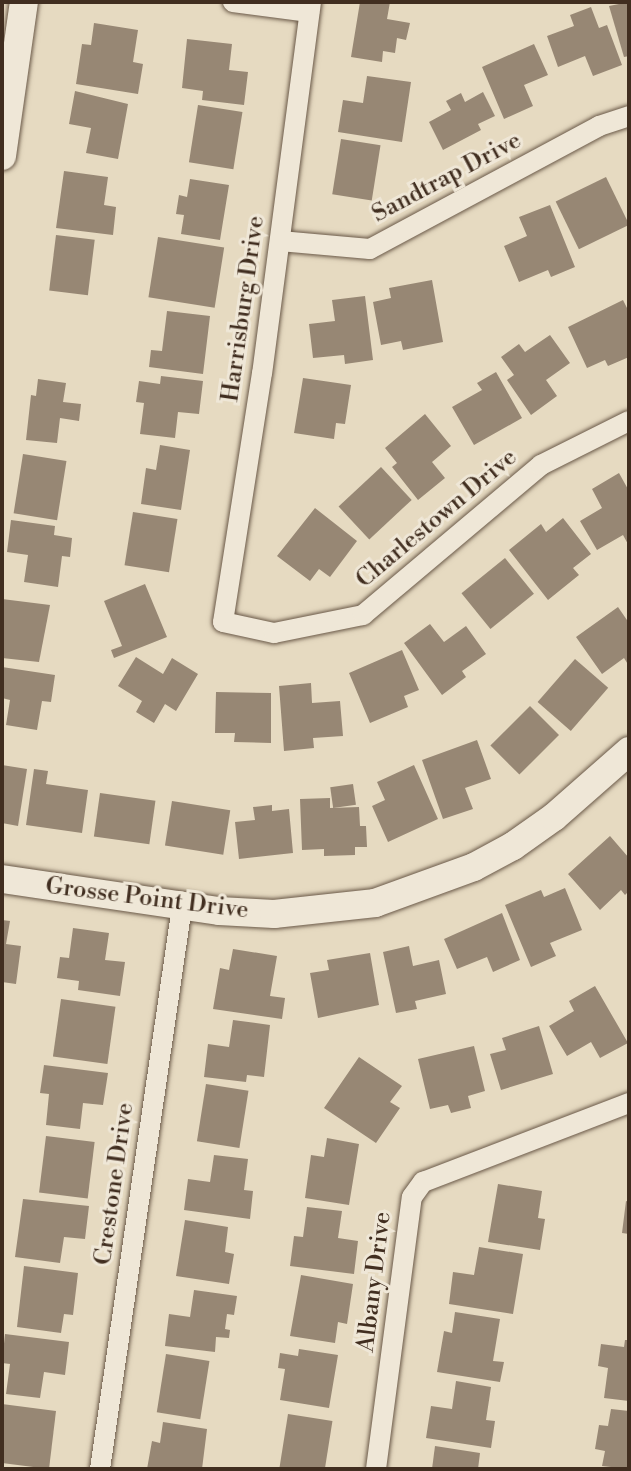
<!DOCTYPE html>
<html>
<head>
<meta charset="utf-8">
<style>
	body { margin:0 }
	#map { position:relative; width:631px; height:1471px; overflow:hidden; background:#e6dac1; font-family:"Libre Bodoni",serif }
	div>[style] { position:absolute }
	.building>* { inset:0; background:#978774; transform-origin:0 0 }
	.roads { filter:drop-shadow(0 0 2px #6a5948) drop-shadow(0 0 2px #6a5948) }
	.street>* { height:20px; margin:-10px; padding:0 10px; transform-origin:10px; border-radius:10px; background:#efe7d7 }
	.secondary>* { height:28px; margin:-14px; padding:0 14px; transform-origin:14px; border-radius:14px; background:#efe7d7 }
	span { translate:-50% -50%; white-space:nowrap; text-align:center; line-height:1.15; -webkit-text-stroke:6px #efe7d7; paint-order:stroke }
	.street-label { font-size:24px; color:#412e20 }
	.frame { position:absolute; inset:0; border:4px solid #412e20; pointer-events:none }
</style>
</head>
<body>
<div id="map">
	<div class="building">
		<i style="clip-path:polygon(360px 2px,390px 2px,387px 19px,410px 23px,406px 40px,397px 38px,395px 53px,383px 51px,382px 62px,351px 57px)"></i>
		<i style="clip-path:polygon(629px 2px,629px 56px,624px 57px,609px 6px)"></i>
		<i style="clip-path:polygon(591px 7px,599px 28px,607px 25px,622px 65px,593px 76px,585px 56px,558px 67px,547px 36px,574px 26px,570px 15px)"></i>
		<i style="clip-path:polygon(94px 23px,138px 30px,133px 62px,143px 64px,138px 94px,76px 84px,82px 44px,91px 45px)"></i>
		<i style="clip-path:polygon(187px 39px,232px 44px,229px 70px,248px 72px,244px 105px,202px 100px,203px 91px,182px 88px)"></i>
		<i style="clip-path:polygon(534px 44px,548px 75px,524px 85px,533px 106px,504px 119px,482px 67px)"></i>
		<i style="clip-path:polygon(367px 76px,411px 82px,402px 142px,338px 132px,343px 100px,363px 103px)"></i>
		<i style="clip-path:polygon(75px 91px,128px 104px,118px 159px,86px 153px,91px 128px,69px 124px)"></i>
		<i style="clip-path:polygon(483px 92px,495px 116px,478px 124px,481px 130px,443px 150px,429px 122px,451px 110px,446px 101px,461px 93px,465px 102px)"></i>
		<i style="left:198px;top:105px;width:45px;height:58px;rotate:9deg"></i>
		<i style="left:341px;top:139px;width:40px;height:56px;rotate:9deg"></i>
		<i style="clip-path:polygon(64px 171px,108px 177px,104px 205px,116px 207px,113px 235px,56px 228px)"></i>
		<i style="left:606px;top:177px;width:53px;height:56px;rotate:64deg"></i>
		<i style="clip-path:polygon(190px 179px,229px 185px,220px 240px,181px 234px,184px 215px,176px 214px,179px 195px,187px 197px)"></i>
		<i style="clip-path:polygon(550px 205px,575px 267px,551px 277px,548px 270px,519px 282px,504px 246px,527px 236px,519px 217px)"></i>
		<i style="left:56px;top:235px;width:39px;height:56px;rotate:7deg"></i>
		<i style="left:158px;top:237px;width:67px;height:61px;rotate:9deg"></i>
		<i style="clip-path:polygon(432px 280px,443px 342px,403px 350px,401px 341px,381px 345px,373px 302px,391px 298px,389px 288px)"></i>
		<i style="clip-path:polygon(365px 296px,373px 360px,345px 364px,344px 355px,313px 358px,309px 324px,335px 321px,332px 300px)"></i>
		<i style="clip-path:polygon(623px 300px,629px 312px,629px 357px,608px 366px,605px 360px,587px 368px,568px 327px)"></i>
		<i style="clip-path:polygon(167px 311px,210px 316px,203px 374px,149px 367px,151px 350px,162px 351px)"></i>
		<i style="clip-path:polygon(550px 335px,570px 363px,546px 380px,557px 396px,531px 415px,507px 380px,514px 375px,501px 357px,519px 344px,525px 352px)"></i>
		<i style="clip-path:polygon(496px 372px,522px 418px,474px 445px,452px 407px,482px 390px,477px 383px)"></i>
		<i style="clip-path:polygon(161px 376px,203px 381px,199px 414px,178px 412px,175px 438px,140px 434px,144px 403px,136px 402px,139px 381px,160px 384px)"></i>
		<i style="clip-path:polygon(303px 378px,351px 385px,345px 424px,336px 423px,334px 439px,294px 433px)"></i>
		<i style="clip-path:polygon(38px 379px,66px 383px,63px 402px,81px 404px,79px 421px,60px 418px,57px 443px,26px 440px,31px 395px,36px 396px)"></i>
		<i style="clip-path:polygon(425px 414px,451px 446px,432px 462px,445px 478px,418px 500px,392px 467px,397px 463px,385px 448px)"></i>
		<i style="clip-path:polygon(160px 445px,190px 450px,181px 510px,141px 504px,146px 468px,156px 470px)"></i>
		<i style="left:23px;top:454px;width:44px;height:60px;rotate:9deg"></i>
		<i style="left:381px;top:467px;width:45px;height:58px;rotate:47deg"></i>
		<i style="clip-path:polygon(619px 473px,629px 491px,629px 546px,623px 535px,597px 550px,580px 521px,602px 508px,592px 489px)"></i>
		<i style="clip-path:polygon(315px 508px,357px 541px,330px 577px,319px 569px,310px 581px,277px 556px)"></i>
		<i style="left:133px;top:512px;width:45px;height:54px;rotate:9deg"></i>
		<i style="clip-path:polygon(563px 518px,591px 554px,573px 568px,579px 575px,548px 600px,509px 550px,541px 524px,546px 532px)"></i>
		<i style="clip-path:polygon(11px 520px,55px 526px,54px 535px,72px 538px,70px 557px,62px 556px,58px 587px,24px 582px,28px 555px,7px 552px)"></i>
		<i style="left:505px;top:558px;width:46px;height:56px;rotate:51deg"></i>
		<i style="clip-path:polygon(145px 584px,167px 637px,114px 658px,111px 650px,122px 646px,104px 601px)"></i>
		<i style="clip-path:polygon(2px 599px,50px 605px,39px 662px,2px 658px)"></i>
		<i style="clip-path:polygon(618px 607px,629px 623px,629px 666px,624px 658px,602px 674px,576px 637px)"></i>
		<i style="clip-path:polygon(430px 624px,444px 642px,466px 626px,486px 654px,462px 671px,466px 677px,442px 695px,404px 643px)"></i>
		<i style="clip-path:polygon(402px 650px,419px 690px,404px 696px,408px 707px,370px 723px,349px 673px)"></i>
		<i style="clip-path:polygon(136px 657px,163px 674px,172px 658px,198px 674px,176px 711px,165px 704px,154px 723px,136px 712px,142px 701px,118px 686px)"></i>
		<i style="left:575px;top:659px;width:44px;height:57px;rotate:41deg"></i>
		<i style="clip-path:polygon(2px 667px,55px 675px,51px 702px,42px 701px,37px 730px,6px 725px,10px 700px,2px 698px)"></i>
		<i style="clip-path:polygon(311px 683px,312px 703px,340px 701px,343px 736px,313px 738px,314px 748px,284px 751px,279px 686px)"></i>
		<i style="clip-path:polygon(216px 692px,271px 693px,271px 743px,234px 742px,235px 733px,215px 733px)"></i>
		<i style="left:530px;top:706px;width:41px;height:56px;rotate:45deg"></i>
		<i style="clip-path:polygon(477px 740px,491px 779px,465px 788px,473px 809px,443px 819px,422px 760px)"></i>
		<i style="clip-path:polygon(2px 765px,27px 769px,18px 826px,2px 823px)"></i>
		<i style="clip-path:polygon(414px 765px,438px 819px,388px 842px,372px 806px,385px 800px,377px 782px)"></i>
		<i style="clip-path:polygon(34px 769px,48px 771px,46px 784px,88px 790px,82px 833px,26px 825px)"></i>
		<i style="left:353px;top:784px;width:21px;height:23px;rotate:82deg"></i>
		<i style="left:100px;top:793px;width:56px;height:44px;rotate:8deg"></i>
		<i style="clip-path:polygon(330px 798px,330px 808px,359px 807px,360px 826px,366px 826px,367px 847px,355px 847px,355px 855px,324px 856px,324px 849px,302px 850px,300px 799px)"></i>
		<i style="left:172px;top:801px;width:59px;height:45px;rotate:9deg"></i>
		<i style="clip-path:polygon(272px 805px,272px 811px,289px 809px,293px 853px,239px 859px,235px 822px,255px 820px,253px 807px)"></i>
		<i style="clip-path:polygon(610px 836px,629px 858px,629px 891px,625px 895px,621px 890px,600px 910px,568px 874px)"></i>
		<i style="clip-path:polygon(565px 888px,582px 930px,550px 943px,556px 956px,531px 967px,505px 905px,541px 890px,544px 897px)"></i>
		<i style="clip-path:polygon(502px 913px,520px 960px,493px 972px,487px 957px,457px 969px,444px 939px)"></i>
		<i style="clip-path:polygon(2px 920px,10px 921px,6px 944px,21px 946px,16px 984px,2px 982px)"></i>
		<i style="clip-path:polygon(73px 928px,109px 933px,105px 960px,125px 962px,120px 996px,78px 990px,79px 981px,57px 978px,60px 957px,69px 958px)"></i>
		<i style="clip-path:polygon(409px 946px,413px 966px,439px 960px,446px 994px,415px 1001px,417px 1009px,396px 1013px,383px 952px)"></i>
		<i style="clip-path:polygon(233px 949px,277px 956px,270px 996px,285px 998px,282px 1019px,213px 1009px,220px 968px,229px 970px)"></i>
		<i style="clip-path:polygon(370px 953px,379px 1005px,318px 1018px,310px 973px,329px 970px,327px 960px)"></i>
		<i style="clip-path:polygon(595px 986px,628px 1043px,600px 1058px,591px 1042px,567px 1056px,549px 1026px,574px 1011px,569px 1001px)"></i>
		<i style="left:61px;top:999px;width:55px;height:58px;rotate:8deg"></i>
		<i style="clip-path:polygon(233px 1020px,270px 1025px,264px 1077px,247px 1075px,246px 1082px,204px 1077px,208px 1044px,229px 1047px)"></i>
		<i style="clip-path:polygon(539px 1026px,553px 1074px,501px 1090px,490px 1054px,506px 1050px,502px 1038px)"></i>
		<i style="clip-path:polygon(474px 1046px,485px 1091px,468px 1096px,471px 1108px,451px 1113px,448px 1105px,430px 1109px,418px 1059px)"></i>
		<i style="clip-path:polygon(359px 1057px,402px 1086px,390px 1102px,400px 1108px,376px 1143px,324px 1108px)"></i>
		<i style="clip-path:polygon(44px 1065px,108px 1073px,103px 1105px,83px 1103px,80px 1129px,46px 1125px,49px 1094px,40px 1093px)"></i>
		<i style="left:206px;top:1084px;width:43px;height:58px;rotate:9deg"></i>
		<i style="left:46px;top:1136px;width:49px;height:57px;rotate:7deg"></i>
		<i style="clip-path:polygon(327px 1138px,359px 1144px,349px 1205px,305px 1198px,311px 1155px,324px 1157px)"></i>
		<i style="clip-path:polygon(214px 1155px,248px 1159px,244px 1190px,253px 1191px,250px 1219px,184px 1210px,188px 1179px,210px 1182px)"></i>
		<i style="clip-path:polygon(498px 1184px,542px 1191px,538px 1218px,545px 1219px,540px 1250px,488px 1242px)"></i>
		<i style="clip-path:polygon(23px 1199px,89px 1206px,85px 1239px,64px 1237px,60px 1263px,15px 1257px)"></i>
		<i style="clip-path:polygon(626px 1201px,629px 1202px,629px 1234px,622px 1233px)"></i>
		<i style="clip-path:polygon(307px 1207px,342px 1211px,338px 1238px,358px 1241px,354px 1274px,290px 1266px,294px 1236px,303px 1237px)"></i>
		<i style="clip-path:polygon(185px 1220px,228px 1227px,225px 1252px,234px 1254px,229px 1284px,176px 1276px)"></i>
		<i style="clip-path:polygon(479px 1247px,523px 1254px,513px 1314px,449px 1304px,453px 1272px,474px 1275px)"></i>
		<i style="clip-path:polygon(24px 1266px,78px 1273px,73px 1315px,64px 1314px,61px 1333px,17px 1327px)"></i>
		<i style="clip-path:polygon(301px 1275px,353px 1284px,347px 1324px,338px 1322px,335px 1343px,290px 1336px)"></i>
		<i style="clip-path:polygon(194px 1290px,237px 1296px,234px 1315px,227px 1314px,225px 1329px,230px 1330px,229px 1338px,216px 1337px,215px 1352px,165px 1346px,169px 1314px,190px 1317px)"></i>
		<i style="clip-path:polygon(455px 1312px,500px 1319px,493px 1361px,504px 1362px,500px 1382px,437px 1372px,444px 1331px,452px 1333px)"></i>
		<i style="clip-path:polygon(5px 1334px,69px 1342px,65px 1375px,44px 1372px,40px 1398px,6px 1394px,10px 1364px,2px 1363px)"></i>
		<i style="clip-path:polygon(625px 1340px,629px 1340px,629px 1401px,604px 1398px,608px 1368px,598px 1366px,601px 1344px,624px 1347px)"></i>
		<i style="clip-path:polygon(299px 1349px,338px 1355px,329px 1408px,280px 1400px,285px 1369px,278px 1368px,280px 1353px,298px 1356px)"></i>
		<i style="left:166px;top:1354px;width:44px;height:59px;rotate:9deg"></i>
		<i style="clip-path:polygon(456px 1381px,491px 1387px,486px 1420px,495px 1421px,491px 1448px,426px 1438px,431px 1406px,452px 1409px)"></i>
		<i style="clip-path:polygon(2px 1404px,56px 1411px,49px 1469px,2px 1463px)"></i>
		<i style="clip-path:polygon(611px 1409px,629px 1411px,629px 1469px,602px 1466px,605px 1451px,595px 1449px,599px 1425px,608px 1426px)"></i>
		<i style="left:288px;top:1414px;width:45px;height:56px;rotate:9deg"></i>
		<i style="clip-path:polygon(163px 1422px,207px 1429px,202px 1469px,147px 1469px,152px 1441px,160px 1443px)"></i>
		<i style="clip-path:polygon(435px 1446px,480px 1453px,478px 1469px,432px 1469px)"></i>
	</div>
	<div class="roads">
		<div class="street">
			<i style="left:233px;top:2px;width:77px;rotate:7.5deg"></i>
			<i style="left:311px;top:2px;width:374px;rotate:97.5deg"></i>
			<i style="left:262px;top:373px;width:252px;rotate:98.9deg"></i>
			<i style="left:223px;top:622px;width:52px;rotate:12.2deg"></i>
			<i style="left:274px;top:633px;width:91px;rotate:-11.4deg"></i>
			<i style="left:363px;top:615px;width:233px;rotate:-40.1deg"></i>
			<i style="left:541px;top:465px;width:98px;rotate:-26.6deg"></i>
			<i style="left:280px;top:241px;width:90px;rotate:5.1deg"></i>
			<i style="left:370px;top:249px;width:260px;rotate:-28.2deg"></i>
			<i style="left:599px;top:126px;width:32px;rotate:-18deg"></i>
			<i style="left:100px;top:1469px;width:569px;rotate:-81.71deg"></i>
			<i style="left:376px;top:1469px;width:274px;rotate:-82.5deg"></i>
			<i style="left:412px;top:1197px;width:19px;rotate:-54deg"></i>
			<i style="left:423px;top:1182px;width:221px;rotate:-21deg"></i>
		</div>
		<div class="secondary">
			<i style="left:2px;top:156px;width:156px;rotate:-81.9deg"></i>
			<i style="left:2px;top:879px;width:219px;rotate:8.4deg"></i>
			<i style="left:219px;top:911px;width:55px;rotate:3.1deg"></i>
			<i style="left:274px;top:914px;width:102px;rotate:-6.2deg"></i>
			<i style="left:375px;top:903px;width:105px;rotate:-20deg"></i>
			<i style="left:474px;top:867px;width:44px;rotate:-28.3deg"></i>
			<i style="left:513px;top:846px;width:50px;rotate:-35.3deg"></i>
			<i style="left:554px;top:817px;width:100px;rotate:-41.3deg"></i>
		</div>
	</div>
	<div class="street-label">
		<span style="left:447px;top:178px;rotate:-28deg">Sandtrap Drive</span>
		<span style="left:244px;top:309px;rotate:-82deg">Harrisburg Drive</span>
		<span style="left:437px;top:519px;rotate:-40deg">Charlestown Drive</span>
		<span style="left:147px;top:899px;rotate:7deg">Grosse Point Drive</span>
		<span style="left:115px;top:1184px;rotate:-82deg">Crestone Drive</span>
		<span style="left:375px;top:1282px;rotate:-83deg">Albany Drive</span>
	</div>
	<div class="frame"></div>
</div>
</body>
</html>
